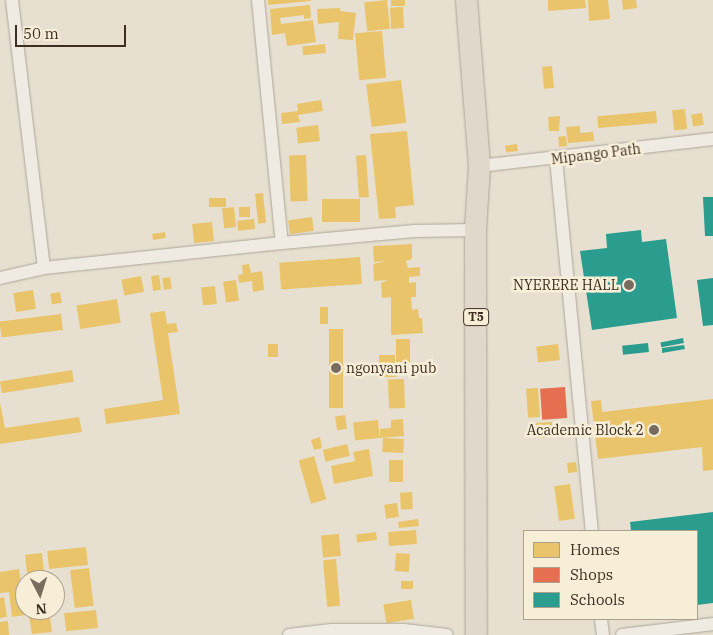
<!DOCTYPE html>
<html>
<head>
<meta charset="utf-8">
<style>
	body { margin:0 }
	#map { position:relative; width:713px; height:635px; overflow:hidden; background:#e7e0d1; font-family:"IBM Plex Serif",serif }
	div>[style] { position:absolute }
	.homes>* { inset:0; background:#e9c46a; transform-origin:0 0 }
	.shops>* { inset:0; background:#e76f51; transform-origin:0 0 }
	.schools>* { inset:0; background:#2a9d8f; transform-origin:0 0 }
	.roads { filter:drop-shadow(0 0 1px #ada599) drop-shadow(0 0 1px #ada599) }
	.minor>* { height:12px; margin:-6px; padding:0 6px; transform-origin:6px; border-radius:6px; background:#efebe3 }
	.trunk>* { height:21px; margin:-10.5px; padding:0 10.5px; transform-origin:10.5px; border-radius:10.5px; background:#e0d9cb }
	.dots>* { width:14px; height:14px; translate:-50% -50%; box-sizing:border-box; border:2px solid #f7eed8; border-radius:50% }
	span { translate:-50% -50%; white-space:nowrap; text-align:center; line-height:1.15; -webkit-text-stroke:5px #f7eed8; paint-order:stroke }
	.shield-label span { padding:1px 4px; background:#f7eed8; border:1px solid; border-radius:4px; -webkit-text-stroke-width:0 }
	.shield-label { font-size:12px; color:#3d2e20; font-weight:700 }
	.street-label { font-size:14px; color:#3d2e20 }
	.poi-label { font-size:14px; color:#3d2e20 }
	.right { translate:-100% -50%; text-align:right }
	.left { translate:0 -50%; text-align:left }
	.legend { position:absolute; left:523px; top:530px; width:175px; height:90px; box-sizing:border-box; background:#f7eed8; border:1px solid #ada18e; margin:0; padding:6px 9px; list-style:none; font-size:15px; color:#3d2e20 }
	.legend li { display:flex; align-items:center; gap:10px; height:25px }
	.legend b { width:25px; border:1px solid #ada18e }
	.north { position:absolute; left:15px; top:570px; width:50px; height:50px; box-sizing:border-box; background:#f7eed8; border:1px solid #ada18e; border-radius:50%; rotate:175deg; font-size:14px; font-weight:700; line-height:20px; text-align:center; color:#3d2e20 }
	.north::after { content:''; display:block; margin:auto; width:18px; height:22px; background:#786c5e; clip-path:polygon(50% 0,100% 100%,50% 72%,0 100%) }
	.scale { position:absolute; left:15px; top:25px; width:111px; height:22px; box-sizing:border-box; border:2px solid #3d2e20; border-top:0; padding-left:6px; font-size:15px; line-height:18px; white-space:nowrap; color:#3d2e20; -webkit-text-stroke:4px #f7eed8; paint-order:stroke }
</style>
</head>
<body>
<div id="map">
	<div class="homes">
		<i style="clip-path:polygon(268px 0,311px 0,311px 1px,268px 5px)"></i>
		<i style="left:387px;top:0;width:29px;height:23px;rotate:84deg"></i>
		<i style="left:405px;top:0;width:6px;height:14px;rotate:90deg"></i>
		<i style="clip-path:polygon(548px 0,585px 0,586px 8px,548px 11px)"></i>
		<i style="clip-path:polygon(588px 0,608px 0,610px 19px,589px 21px)"></i>
		<i style="clip-path:polygon(622px 0,636px 0,637px 8px,623px 10px)"></i>
		<i style="clip-path:polygon(310px 5px,311px 18px,304px 19px,304px 15px,280px 18px,281px 24px,313px 20px,316px 42px,287px 46px,285px 33px,272px 35px,270px 9px)"></i>
		<i style="left:403px;top:7px;width:21px;height:13px;rotate:87deg"></i>
		<i style="clip-path:polygon(340px 8px,340px 11px,356px 13px,353px 40px,338px 39px,339px 22px,318px 24px,317px 9px)"></i>
		<i style="left:382px;top:31px;width:47px;height:27px;rotate:85deg"></i>
		<i style="left:325px;top:44px;width:9px;height:23px;rotate:84deg"></i>
		<i style="left:552px;top:66px;width:22px;height:10px;rotate:85deg"></i>
		<i style="left:401px;top:80px;width:43px;height:35px;rotate:83deg"></i>
		<i style="clip-path:polygon(321px 100px,323px 111px,298px 115px,300px 122px,282px 124px,281px 113px,298px 111px,297px 104px)"></i>
		<i style="left:685px;top:109px;width:20px;height:13px;rotate:84deg"></i>
		<i style="left:656px;top:111px;width:12px;height:59px;rotate:85deg"></i>
		<i style="left:702px;top:113px;width:12px;height:11px;rotate:81deg"></i>
		<i style="clip-path:polygon(560px 116px,559px 131px,549px 131px,548px 117px)"></i>
		<i style="left:318px;top:125px;width:16px;height:22px;rotate:83deg"></i>
		<i style="clip-path:polygon(580px 126px,580px 133px,593px 132px,594px 141px,568px 143px,566px 127px)"></i>
		<i style="clip-path:polygon(407px 131px,414px 205px,395px 207px,396px 218px,379px 219px,370px 134px)"></i>
		<i style="left:566px;top:136px;width:10px;height:8px;rotate:84deg"></i>
		<i style="left:517px;top:144px;width:7px;height:12px;rotate:82deg"></i>
		<i style="left:306px;top:155px;width:46px;height:17px;rotate:88deg"></i>
		<i style="left:366px;top:155px;width:42px;height:10px;rotate:86deg"></i>
		<i style="left:263px;top:193px;width:30px;height:8px;rotate:84deg"></i>
		<i style="left:226px;top:198px;width:9px;height:17px;rotate:90deg"></i>
		<i style="left:360px;top:199px;width:23px;height:38px;rotate:90deg"></i>
		<i style="left:234px;top:207px;width:20px;height:12px;rotate:84deg"></i>
		<i style="left:239px;top:207px;width:11px;height:10px"></i>
		<i style="left:312px;top:217px;width:14px;height:24px;rotate:82deg"></i>
		<i style="left:254px;top:219px;width:10px;height:17px;rotate:84deg"></i>
		<i style="left:212px;top:222px;width:19px;height:20px;rotate:84deg"></i>
		<i style="left:165px;top:232px;width:6px;height:13px;rotate:81deg"></i>
		<i style="clip-path:polygon(412px 244px,412px 259px,406px 261px,408px 268px,420px 267px,420px 276px,409px 277px,409px 283px,416px 282px,416px 297px,411px 297px,412px 310px,418px 309px,419px 318px,422px 318px,423px 333px,391px 335px,391px 297px,382px 298px,381px 283px,388px 280px,374px 281px,373px 264px,386px 261px,374px 262px,373px 246px)"></i>
		<i style="left:360px;top:257px;width:27px;height:81px;rotate:86deg"></i>
		<i style="clip-path:polygon(249px 264px,251px 273px,262px 271px,264px 290px,253px 292px,252px 281px,239px 283px,238px 275px,243px 274px,242px 265px)"></i>
		<i style="left:159px;top:275px;width:15px;height:8px;rotate:82deg"></i>
		<i style="left:141px;top:276px;width:16px;height:20px;rotate:79deg"></i>
		<i style="left:170px;top:277px;width:12px;height:8px;rotate:81deg"></i>
		<i style="left:236px;top:280px;width:21px;height:13px;rotate:82deg"></i>
		<i style="left:215px;top:286px;width:18px;height:14px;rotate:84deg"></i>
		<i style="left:33px;top:290px;width:19px;height:20px;rotate:81deg"></i>
		<i style="left:60px;top:292px;width:11px;height:10px;rotate:80deg"></i>
		<i style="left:117px;top:299px;width:24px;height:41px;rotate:81deg"></i>
		<i style="left:320px;top:307px;width:8px;height:17px"></i>
		<i style="clip-path:polygon(165px 311px,167px 324px,176px 323px,178px 332px,168px 333px,180px 414px,106px 424px,104px 409px,163px 400px,150px 313px)"></i>
		<i style="left:61px;top:314px;width:16px;height:62px;rotate:83deg"></i>
		<i style="left:329px;top:329px;width:14px;height:79px"></i>
		<i style="left:396px;top:339px;width:14px;height:23px"></i>
		<i style="left:268px;top:344px;width:10px;height:13px"></i>
		<i style="left:558px;top:344px;width:16px;height:22px;rotate:83deg"></i>
		<i style="left:379px;top:355px;width:16px;height:9px"></i>
		<i style="left:377px;top:365px;width:19px;height:12px"></i>
		<i style="left:72px;top:370px;width:12px;height:73px;rotate:81deg"></i>
		<i style="left:404px;top:379px;width:29px;height:16px;rotate:88deg"></i>
		<i style="left:538px;top:388px;width:29px;height:12px;rotate:86deg"></i>
		<i style="clip-path:polygon(713px 399px,713px 470px,703px 471px,702px 447px,598px 459px,591px 401px,601px 400px,602px 412px)"></i>
		<i style="clip-path:polygon(0 403px,5px 428px,79px 417px,82px 432px,0 444px)"></i>
		<i style="left:345px;top:415px;width:14px;height:10px;rotate:82deg"></i>
		<i style="clip-path:polygon(403px 419px,404px 436px,380px 438px,380px 429px,391px 428px,391px 420px)"></i>
		<i style="left:378px;top:420px;width:18px;height:25px;rotate:84deg"></i>
		<i style="left:552px;top:422px;width:15px;height:16px;rotate:86deg"></i>
		<i style="clip-path:polygon(320px 437px,322px 448px,314px 450px,311px 440px)"></i>
		<i style="left:383px;top:438px;width:21px;height:14px;rotate:3deg"></i>
		<i style="left:347px;top:444px;width:12px;height:25px;rotate:76deg"></i>
		<i style="clip-path:polygon(369px 449px,373px 476px,334px 484px,331px 466px,355px 461px,353px 452px)"></i>
		<i style="left:314px;top:456px;width:45px;height:16px;rotate:74deg"></i>
		<i style="left:389px;top:460px;width:14px;height:22px"></i>
		<i style="left:576px;top:462px;width:10px;height:9px;rotate:84deg"></i>
		<i style="left:570px;top:484px;width:35px;height:16px;rotate:82deg"></i>
		<i style="left:412px;top:492px;width:17px;height:12px;rotate:87deg"></i>
		<i style="left:397px;top:503px;width:14px;height:13px;rotate:82deg"></i>
		<i style="clip-path:polygon(418px 519px,419px 526px,399px 528px,398px 522px)"></i>
		<i style="left:416px;top:530px;width:14px;height:28px;rotate:86deg"></i>
		<i style="left:376px;top:532px;width:8px;height:20px;rotate:83deg"></i>
		<i style="left:339px;top:534px;width:22px;height:18px;rotate:85deg"></i>
		<i style="left:86px;top:547px;width:18px;height:39px;rotate:84deg"></i>
		<i style="left:42px;top:553px;width:27px;height:17px;rotate:84deg"></i>
		<i style="left:396px;top:553px;width:14px;height:18px;rotate:4deg"></i>
		<i style="left:336px;top:559px;width:47px;height:13px;rotate:85deg"></i>
		<i style="left:89px;top:568px;width:38px;height:19px;rotate:83deg"></i>
		<i style="clip-path:polygon(19px 569px,25px 615px,12px 617px,9px 592px,0 593px,0 572px)"></i>
		<i style="left:401px;top:581px;width:12px;height:8px"></i>
		<i style="clip-path:polygon(4px 597px,7px 617px,0 618px,0 598px)"></i>
		<i style="left:411px;top:600px;width:19px;height:28px;rotate:81deg"></i>
		<i style="clip-path:polygon(28px 610px,49px 610px,52px 632px,32px 634px)"></i>
		<i style="left:96px;top:610px;width:18px;height:32px;rotate:84deg"></i>
		<i style="clip-path:polygon(8px 621px,9px 635px,0 635px,0 622px)"></i>
	</div>
	<div class="shops">
		<i style="left:565px;top:387px;width:31px;height:25px;rotate:86deg"></i>
	</div>
	<div class="schools">
		<i style="clip-path:polygon(703px 197px,713px 197px,713px 236px,705px 236px)"></i>
		<i style="clip-path:polygon(641px 230px,642px 242px,666px 239px,677px 318px,592px 330px,580px 251px,607px 248px,606px 234px)"></i>
		<i style="clip-path:polygon(713px 278px,713px 325px,703px 326px,697px 280px)"></i>
		<i style="left:683px;top:338px;width:5px;height:23px;rotate:79deg"></i>
		<i style="left:648px;top:343px;width:9px;height:26px;rotate:84deg"></i>
		<i style="clip-path:polygon(684px 345px,685px 349px,662px 353px,662px 348px)"></i>
		<i style="clip-path:polygon(713px 512px,713px 603px,697px 605px,697px 531px,631px 531px,630px 522px)"></i>
	</div>
	<div class="roads">
		<div class="minor">
			<i style="left:12px;top:0;width:270px;rotate:83.2deg"></i>
			<i style="left:258px;top:0;width:244px;rotate:84.4deg"></i>
			<i style="left:556px;top:159px;width:374px;rotate:84.5deg"></i>
			<i style="left:479px;top:166px;width:236px;rotate:-6.6deg"></i>
			<i style="left:0;top:278px;width:45px;rotate:-12.8deg"></i>
			<i style="left:44px;top:268px;width:239px;rotate:-6deg"></i>
			<i style="left:282px;top:243px;width:133px;rotate:-5.2deg"></i>
			<i style="left:414px;top:231px;width:61px;rotate:-0.9deg"></i>
			<i style="left:601px;top:619px;width:16px;rotate:83deg"></i>
			<i style="left:289px;top:635px;width:43px;rotate:-6.6deg"></i>
			<i style="left:332px;top:630px;width:72px"></i>
			<i style="left:404px;top:630px;width:43px;rotate:6.6deg"></i>
			<i style="left:622px;top:635px;width:92px;rotate:-6.9deg"></i>
		</div>
		<div class="trunk">
			<i style="left:466px;top:0;width:167px;rotate:85.5deg"></i>
			<i style="left:479px;top:166px;width:64px;rotate:93.6deg"></i>
			<i style="left:475px;top:230px;width:405px;rotate:89.9deg"></i>
		</div>
	</div>
	<div class="dots">
		<i style="left:629px;top:285px;background:#786c5e"></i>
		<i style="left:336px;top:368px;background:#786c5e"></i>
		<i style="left:654px;top:430px;background:#786c5e"></i>
	</div>
	<div class="shield-label">
		<span style="left:476px;top:317px">T5</span>
	</div>
	<div class="street-label">
		<span style="left:596px;top:154px;rotate:-7deg">Mipango Path</span>
	</div>
	<div class="poi-label">
		<span class="right" style="left:619px;top:285px">NYERERE HALL</span>
		<span class="left" style="left:346px;top:368px">ngonyani pub</span>
		<span class="right" style="left:644px;top:430px">Academic Block 2</span>
	</div>
	<ul class="legend">
	<li><b style="height:14px;background:#e9c46a"></b>Homes</li>
	<li><b style="height:14px;background:#e76f51"></b>Shops</li>
	<li><b style="height:14px;background:#2a9d8f"></b>Schools</li>
	</ul>
	<div class="north">N</div>
	<div class="scale">50 m</div>
</div>
</body>
</html>
